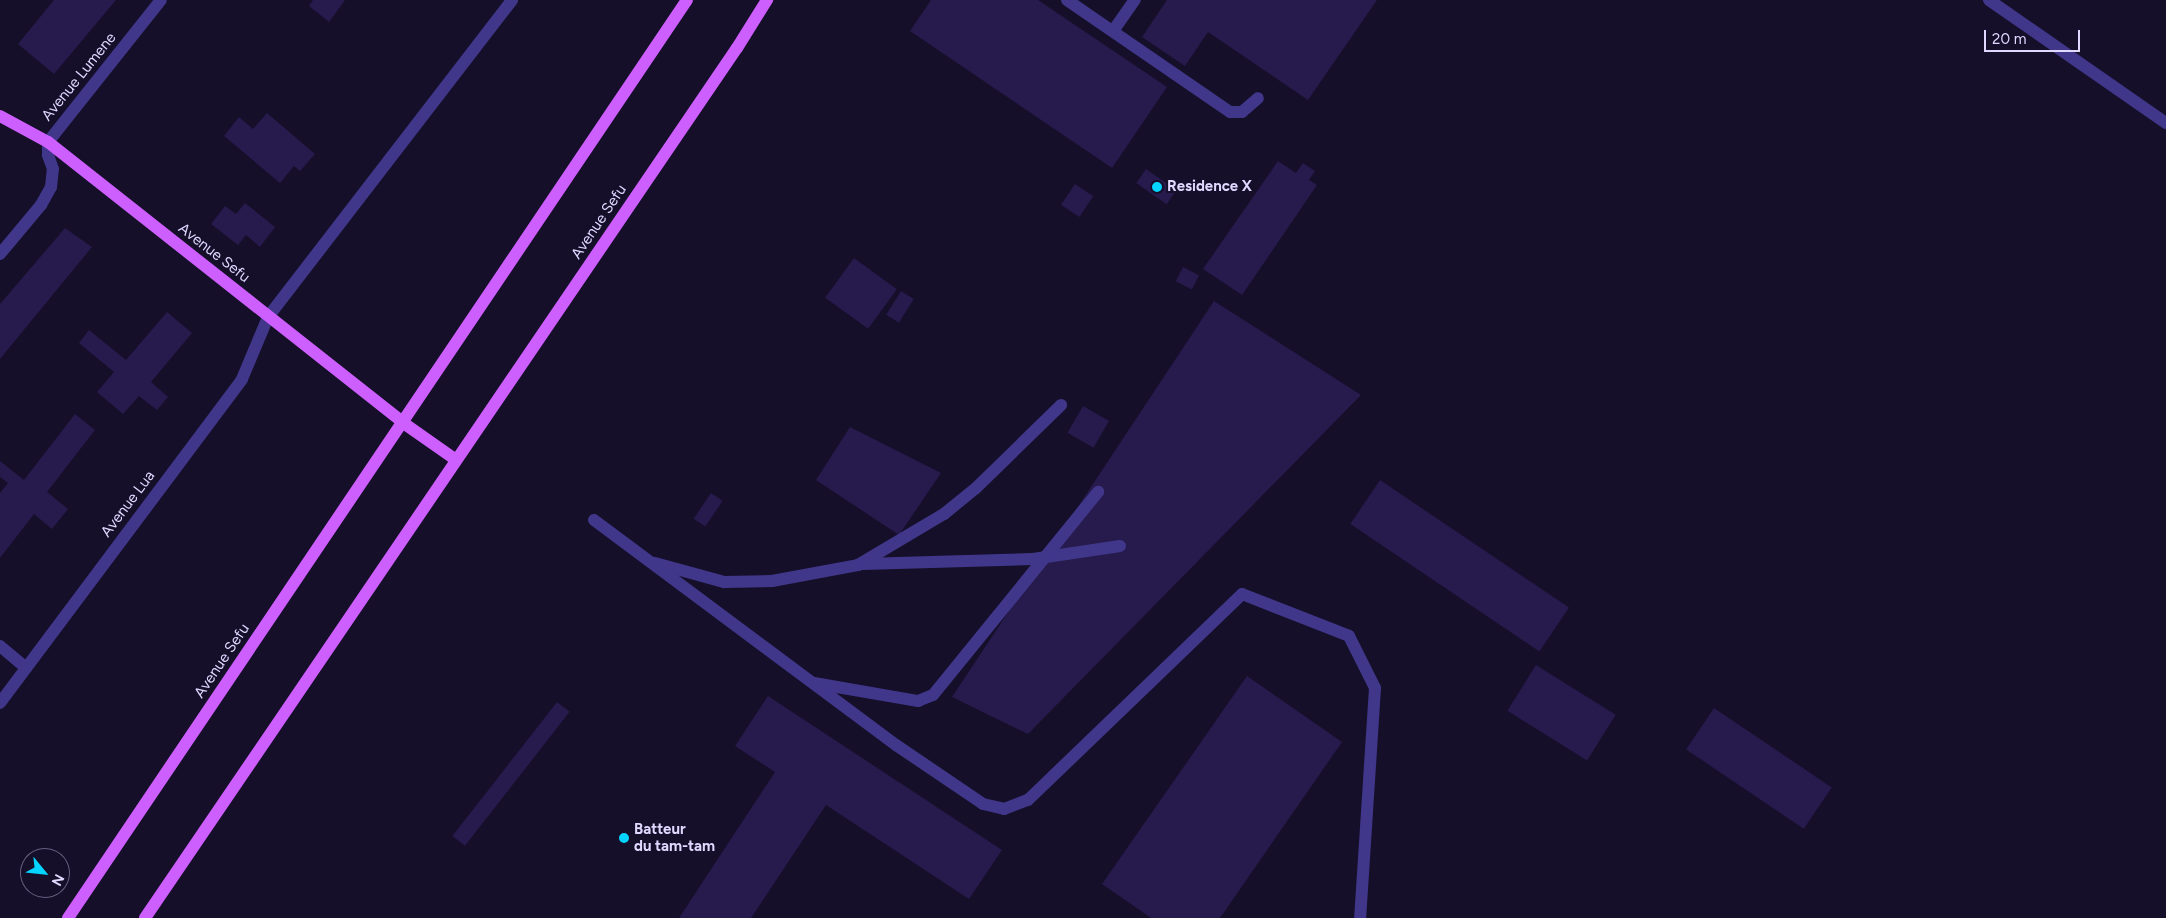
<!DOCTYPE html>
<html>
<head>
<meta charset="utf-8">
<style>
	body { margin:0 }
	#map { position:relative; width:2166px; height:918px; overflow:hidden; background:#150f2a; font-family:Figtree,sans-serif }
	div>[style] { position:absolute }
	.building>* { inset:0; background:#271a4c; transform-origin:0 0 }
	.minor>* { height:12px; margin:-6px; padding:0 6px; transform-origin:6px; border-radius:6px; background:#40378b }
	.major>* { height:12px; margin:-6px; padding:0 6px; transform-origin:6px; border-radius:6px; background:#ce5fff }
	.dots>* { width:14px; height:14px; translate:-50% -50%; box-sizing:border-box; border:2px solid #150f2a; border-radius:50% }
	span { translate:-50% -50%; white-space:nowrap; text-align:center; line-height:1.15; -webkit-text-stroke:4px #150f2a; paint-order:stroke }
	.street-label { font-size:15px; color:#dfd8ff }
	.poi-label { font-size:15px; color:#dfd8ff; font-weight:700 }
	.left { translate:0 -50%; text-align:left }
	.north { position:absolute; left:20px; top:848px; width:50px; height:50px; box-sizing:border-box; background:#150f2a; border:1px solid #665f7f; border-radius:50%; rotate:118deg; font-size:14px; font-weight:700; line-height:20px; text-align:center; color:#dfd8ff }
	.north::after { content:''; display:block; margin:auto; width:18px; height:22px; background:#04d4ff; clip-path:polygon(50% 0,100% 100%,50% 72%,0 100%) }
	.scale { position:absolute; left:1984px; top:30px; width:96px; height:22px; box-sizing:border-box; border:2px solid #dfd8ff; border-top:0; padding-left:6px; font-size:15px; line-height:18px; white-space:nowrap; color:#dfd8ff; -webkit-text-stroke:4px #150f2a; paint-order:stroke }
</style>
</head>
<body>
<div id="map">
	<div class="building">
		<i style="clip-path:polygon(54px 0,116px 0,54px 74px,18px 44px)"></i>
		<i style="clip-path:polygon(313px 0,345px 0,329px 22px,309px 6px)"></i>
		<i style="clip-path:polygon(931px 0,1038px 0,1167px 87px,1112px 168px,910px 31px)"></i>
		<i style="clip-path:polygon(1167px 0,1377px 0,1308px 100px,1208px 32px,1185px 66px,1142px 37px)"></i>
		<i style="clip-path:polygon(267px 113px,315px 154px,300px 171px,294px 166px,280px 183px,224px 136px,239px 117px,253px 129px)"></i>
		<i style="clip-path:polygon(1278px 161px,1296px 173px,1303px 163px,1315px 171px,1309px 180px,1317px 185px,1242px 295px,1203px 269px)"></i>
		<i style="left:1146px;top:169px;width:37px;height:17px;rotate:35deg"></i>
		<i style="left:1075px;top:184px;width:22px;height:25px;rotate:34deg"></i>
		<i style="clip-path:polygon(245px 203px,275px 227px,260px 247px,246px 235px,238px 245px,211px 224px,225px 206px,236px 214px)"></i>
		<i style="clip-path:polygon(65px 228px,92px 247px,0 359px,0 304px)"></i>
		<i style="left:854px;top:258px;width:53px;height:49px;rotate:36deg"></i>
		<i style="left:1183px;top:267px;width:18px;height:16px;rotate:27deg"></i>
		<i style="left:901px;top:291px;width:15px;height:28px;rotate:32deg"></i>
		<i style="clip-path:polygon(1214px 301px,1361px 395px,1028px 734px,952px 697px)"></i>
		<i style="clip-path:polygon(167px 312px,192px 333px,151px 382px,168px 397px,157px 410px,139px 396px,123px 414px,97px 392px,114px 372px,79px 343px,89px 330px,126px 360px)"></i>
		<i style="left:1083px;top:406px;width:30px;height:31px;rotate:30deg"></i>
		<i style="clip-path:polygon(75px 414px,95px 430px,47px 492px,68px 509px,52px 529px,34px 514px,0 558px,0 493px,8px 483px,0 477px,0 461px,24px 480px)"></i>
		<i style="clip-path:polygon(850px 427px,941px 473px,899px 535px,816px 480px)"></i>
		<i style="left:1380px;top:480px;width:228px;height:53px;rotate:34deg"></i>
		<i style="left:711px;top:493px;width:14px;height:31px;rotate:34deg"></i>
		<i style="left:1536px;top:665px;width:94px;height:54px;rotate:32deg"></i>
		<i style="clip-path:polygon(1247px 676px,1342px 742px,1220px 918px,1151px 918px,1102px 884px)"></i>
		<i style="clip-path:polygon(768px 696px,1002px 850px,969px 899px,826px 805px,751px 918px,679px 918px,775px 772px,735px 746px)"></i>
		<i style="left:557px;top:702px;width:16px;height:170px;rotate:38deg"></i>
		<i style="left:1714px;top:708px;width:142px;height:50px;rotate:34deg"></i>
	</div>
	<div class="minor">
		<i style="left:1067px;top:0;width:198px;rotate:34.5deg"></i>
		<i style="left:1230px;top:112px;width:12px"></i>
		<i style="left:1242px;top:112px;width:21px;rotate:-41deg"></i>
		<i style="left:1989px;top:0;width:216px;rotate:34.8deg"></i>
		<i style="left:1113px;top:31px;width:38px;rotate:-55deg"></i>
		<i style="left:0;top:254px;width:64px;rotate:-50.1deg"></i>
		<i style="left:41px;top:205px;width:21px;rotate:-61deg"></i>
		<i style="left:51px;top:187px;width:18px;rotate:-84deg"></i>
		<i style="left:53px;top:169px;width:15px;rotate:-110deg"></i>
		<i style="left:48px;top:155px;width:13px;rotate:-90deg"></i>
		<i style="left:48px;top:142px;width:181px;rotate:-51.5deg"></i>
		<i style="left:594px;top:520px;width:377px;rotate:36.7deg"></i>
		<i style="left:896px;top:745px;width:105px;rotate:34.1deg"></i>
		<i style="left:983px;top:804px;width:22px;rotate:13deg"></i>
		<i style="left:1004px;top:809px;width:26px;rotate:-21deg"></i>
		<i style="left:1028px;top:800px;width:297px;rotate:-43.9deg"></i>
		<i style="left:1242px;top:594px;width:115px;rotate:21.4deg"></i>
		<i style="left:1349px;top:636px;width:58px;rotate:63.4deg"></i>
		<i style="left:1375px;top:688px;width:230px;rotate:93.7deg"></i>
		<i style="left:655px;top:563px;width:72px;rotate:15.4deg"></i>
		<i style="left:724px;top:582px;width:48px;rotate:-1.2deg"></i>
		<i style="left:772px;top:581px;width:87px;rotate:-10.5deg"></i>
		<i style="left:858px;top:565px;width:100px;rotate:-30.7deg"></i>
		<i style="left:944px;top:514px;width:41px;rotate:-39.1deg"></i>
		<i style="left:976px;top:488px;width:119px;rotate:-44.3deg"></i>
		<i style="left:863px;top:564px;width:170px;rotate:-1.7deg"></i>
		<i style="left:1033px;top:559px;width:88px;rotate:-8.5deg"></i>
		<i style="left:0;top:646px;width:34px;rotate:40deg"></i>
		<i style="left:814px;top:683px;width:106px;rotate:9.8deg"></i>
		<i style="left:918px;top:701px;width:16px;rotate:-22deg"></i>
		<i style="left:933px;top:695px;width:262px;rotate:-50.9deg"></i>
		<i style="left:0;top:703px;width:404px;rotate:-53.2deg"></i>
		<i style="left:242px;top:379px;width:67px;rotate:-67.2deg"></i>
		<i style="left:268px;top:317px;width:400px;rotate:-52.4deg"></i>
	</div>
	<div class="major">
		<i style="left:0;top:116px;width:55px;rotate:28.4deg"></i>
		<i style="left:48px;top:142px;width:451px;rotate:38.3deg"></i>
		<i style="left:402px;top:422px;width:66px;rotate:35.1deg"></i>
		<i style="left:68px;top:918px;width:1107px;rotate:-56.01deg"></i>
		<i style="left:145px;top:918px;width:1052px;rotate:-55.77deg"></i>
		<i style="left:737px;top:48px;width:57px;rotate:-58deg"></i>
	</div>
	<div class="dots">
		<i style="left:1157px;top:187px;background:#04d4ff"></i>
		<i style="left:624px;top:838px;background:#04d4ff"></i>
	</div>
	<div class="street-label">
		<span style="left:79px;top:77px;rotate:-51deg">Avenue Lumene</span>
		<span style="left:599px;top:222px;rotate:-56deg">Avenue Sefu</span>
		<span style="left:214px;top:253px;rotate:38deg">Avenue Sefu</span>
		<span style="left:128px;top:504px;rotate:-53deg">Avenue Lua</span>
		<span style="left:222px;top:661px;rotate:-56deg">Avenue Sefu</span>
	</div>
	<div class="poi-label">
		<span class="left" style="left:1167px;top:187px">Residence X</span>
		<span class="left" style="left:634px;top:838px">Batteur<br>du tam-tam</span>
	</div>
	<div class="north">N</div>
	<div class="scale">20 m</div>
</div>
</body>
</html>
